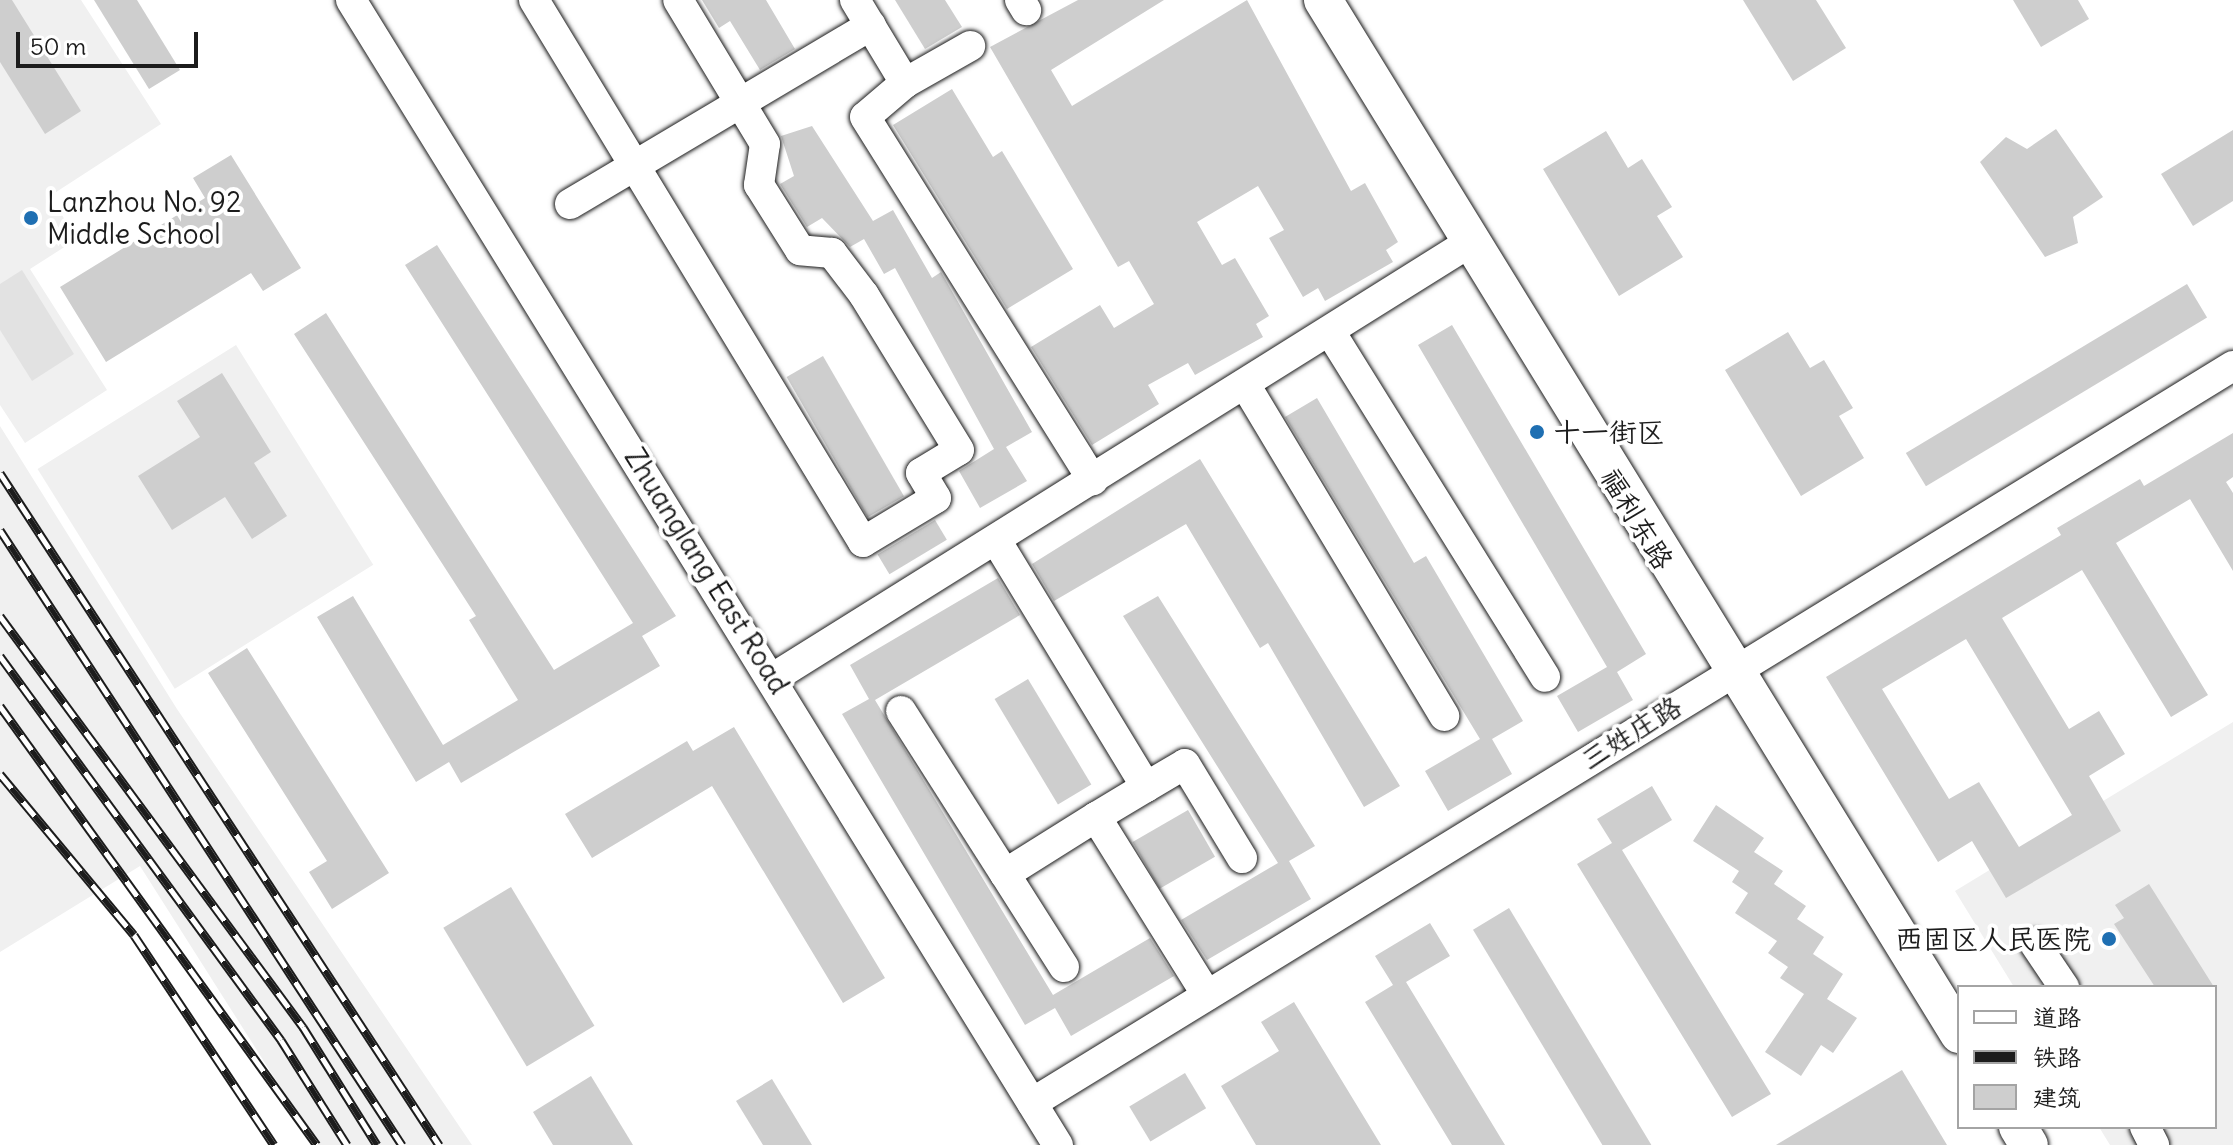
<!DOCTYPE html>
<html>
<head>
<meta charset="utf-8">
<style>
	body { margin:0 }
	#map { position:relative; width:2233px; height:1145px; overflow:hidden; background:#fff; font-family:Delius,"LXGW WenKai TC",sans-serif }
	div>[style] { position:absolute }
	.built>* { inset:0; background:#f0f0f0; transform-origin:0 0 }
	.green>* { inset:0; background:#e2e2e2 }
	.building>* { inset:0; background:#cecece; transform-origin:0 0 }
	.roads { filter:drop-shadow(0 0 2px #1c1c1c) drop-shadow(0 0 2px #1c1c1c) }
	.minor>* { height:30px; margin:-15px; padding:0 15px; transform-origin:15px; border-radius:15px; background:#fff }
	.major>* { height:38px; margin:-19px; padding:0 19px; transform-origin:19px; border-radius:19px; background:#fff }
	.rail>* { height:9px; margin-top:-4.5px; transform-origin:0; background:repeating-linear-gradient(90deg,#fff 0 18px,#1c1c1c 0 36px); box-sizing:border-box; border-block:2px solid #1c1c1c }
	.dots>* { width:22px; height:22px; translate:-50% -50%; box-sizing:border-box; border:4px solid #fff; border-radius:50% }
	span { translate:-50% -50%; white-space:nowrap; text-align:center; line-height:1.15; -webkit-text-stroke:8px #fff; paint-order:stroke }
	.poi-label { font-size:28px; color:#1c1c1c }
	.left { translate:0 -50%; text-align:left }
	.right { translate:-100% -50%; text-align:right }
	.street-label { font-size:28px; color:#1c1c1c }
	.legend { position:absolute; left:1957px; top:985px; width:260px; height:144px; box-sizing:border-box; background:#fff; border:2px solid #a4a4a4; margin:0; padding:10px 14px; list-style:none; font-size:24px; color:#1c1c1c }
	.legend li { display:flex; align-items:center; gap:16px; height:40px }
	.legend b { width:40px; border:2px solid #a4a4a4 }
	.scale { position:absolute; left:16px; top:32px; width:182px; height:36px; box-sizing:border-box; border:4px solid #1c1c1c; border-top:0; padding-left:10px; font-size:24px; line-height:28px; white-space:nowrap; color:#1c1c1c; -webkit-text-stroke:6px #fff; paint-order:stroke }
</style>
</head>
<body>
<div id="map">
	<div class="built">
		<i style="clip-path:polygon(0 0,81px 0,161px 124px,50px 196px,77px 239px,30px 269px,107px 390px,25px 443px,0 405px)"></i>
		<i style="left:236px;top:345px;width:259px;height:234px;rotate:58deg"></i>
		<i style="clip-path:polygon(0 426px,177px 709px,472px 1145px,317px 1145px,140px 866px,0 952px)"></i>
		<i style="clip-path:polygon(2233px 722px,2233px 1145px,2110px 1145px,2099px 1127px,2215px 1127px,2215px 987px,2014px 987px,1955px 891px)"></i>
	</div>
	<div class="green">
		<i style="clip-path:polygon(22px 270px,74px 354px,32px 381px,0 330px,0 284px)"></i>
	</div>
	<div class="building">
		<i style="clip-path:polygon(0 0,12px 0,81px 111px,45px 134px,0 62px)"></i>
		<i style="clip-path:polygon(94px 0,137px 0,180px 70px,149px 89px)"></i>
		<i style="clip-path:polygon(702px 0,766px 0,795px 49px,760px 70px,730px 21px,719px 28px)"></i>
		<i style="clip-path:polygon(895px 0,945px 0,962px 27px,925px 49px)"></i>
		<i style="clip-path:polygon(1078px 0,1164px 0,1051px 70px,1072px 106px,1247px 0,1351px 191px,1365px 183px,1398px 242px,1386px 250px,1393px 262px,1325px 301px,1318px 288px,1303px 297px,1269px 238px,1284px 230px,1258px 186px,1197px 222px,1222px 265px,1235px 258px,1269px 316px,1256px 324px,1263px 337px,1195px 375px,1188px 363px,1148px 385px,1159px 404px,1092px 445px,1031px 347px,1100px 305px,1114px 328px,1154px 304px,1129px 261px,1118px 267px,990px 47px)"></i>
		<i style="clip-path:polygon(1743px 0,1816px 0,1846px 48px,1793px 81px)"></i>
		<i style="clip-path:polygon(2013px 0,2078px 0,2089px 19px,2041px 47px)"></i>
		<i style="clip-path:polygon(952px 89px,993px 157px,1002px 151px,1073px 269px,1007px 309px,893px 125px)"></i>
		<i style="clip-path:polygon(812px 126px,873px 221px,893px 210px,932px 278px,941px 272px,1032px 432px,1006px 447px,1027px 481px,980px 508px,959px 471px,994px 449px,895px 268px,884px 274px,864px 239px,850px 247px,822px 218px,807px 227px,780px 184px,794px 176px,781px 136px)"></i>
		<i style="clip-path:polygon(2056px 129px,2103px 197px,2073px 217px,2078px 243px,2045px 257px,1980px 162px,2006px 137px,2027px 149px)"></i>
		<i style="clip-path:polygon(2233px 130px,2233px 201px,2193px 226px,2161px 174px)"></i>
		<i style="clip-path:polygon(1606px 131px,1628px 168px,1642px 159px,1672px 207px,1657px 216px,1683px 257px,1619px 296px,1543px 169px)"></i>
		<i style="clip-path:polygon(231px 155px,301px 268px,263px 291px,251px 273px,106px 362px,60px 287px,205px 198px,193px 178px)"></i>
		<i style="clip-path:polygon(437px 245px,676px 616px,642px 636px,660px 666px,461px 783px,449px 762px,416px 782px,317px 617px,353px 596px,443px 745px,518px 700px,469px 620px,476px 616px,294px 334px,326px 313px,554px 670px,633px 623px,405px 265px)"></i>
		<i style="left:2187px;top:284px;width:39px;height:328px;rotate:59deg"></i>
		<i style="clip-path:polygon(1452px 325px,1646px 654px,1617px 672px,1633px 700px,1578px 732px,1557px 696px,1607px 667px,1418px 345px)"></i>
		<i style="clip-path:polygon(1788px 332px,1810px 368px,1824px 360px,1853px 408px,1839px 416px,1864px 458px,1801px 496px,1725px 370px)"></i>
		<i style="left:823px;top:356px;width:162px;height:42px;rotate:60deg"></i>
		<i style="clip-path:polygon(222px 373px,271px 452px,254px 463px,287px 516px,252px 539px,225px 497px,172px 530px,138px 476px,200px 437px,177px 401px)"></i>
		<i style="clip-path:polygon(1317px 398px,1414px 563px,1426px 556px,1523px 721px,1492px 739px,1512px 774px,1448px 811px,1425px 771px,1480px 739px,1285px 417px)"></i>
		<i style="clip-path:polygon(evenodd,2233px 433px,2233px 477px,2226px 482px,2233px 493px,2233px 571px,2190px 499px,2116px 543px,2208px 695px,2171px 717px,2082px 570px,2002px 618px,2069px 729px,2099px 711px,2125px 754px,2089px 776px,2121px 831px,2006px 898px,1972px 841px,1938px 862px,1826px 677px,2061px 535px,2057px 528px,2140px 479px,2144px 486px,2233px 433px,1966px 639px,2072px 815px,2019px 847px,1979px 782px,1949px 799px,1882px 689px,1966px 639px)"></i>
		<i style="clip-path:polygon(1200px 459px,1400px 786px,1364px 807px,1268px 643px,1260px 648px,1186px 524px,1054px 601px,1032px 564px)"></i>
		<i style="left:935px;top:520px;width:23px;height:67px;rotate:59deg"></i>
		<i style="clip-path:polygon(998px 578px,1020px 615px,875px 700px,1053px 995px,1150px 938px,1174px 976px,1071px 1036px,1055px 1008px,1025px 1025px,842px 714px,869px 699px,850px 665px)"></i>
		<i style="clip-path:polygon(1158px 596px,1315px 846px,1289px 861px,1311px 899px,1207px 960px,1181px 920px,1278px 863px,1123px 616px)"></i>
		<i style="clip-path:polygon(247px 648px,389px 873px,332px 909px,309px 872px,327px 861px,208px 673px)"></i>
		<i style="left:1028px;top:679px;width:123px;height:39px;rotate:59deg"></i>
		<i style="clip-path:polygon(734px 727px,885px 978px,843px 1003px,712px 786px,592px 858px,565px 814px,687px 741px,693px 751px)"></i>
		<i style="clip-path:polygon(1652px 786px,1672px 820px,1622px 850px,1771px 1094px,1732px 1117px,1577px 864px,1612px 843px,1597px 819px)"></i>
		<i style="clip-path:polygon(1716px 805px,1764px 838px,1754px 852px,1783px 871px,1774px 884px,1806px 906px,1797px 919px,1824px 937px,1813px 954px,1843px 974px,1827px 999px,1857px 1018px,1833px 1053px,1821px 1045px,1801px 1076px,1765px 1052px,1804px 994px,1780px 978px,1788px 967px,1768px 953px,1777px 941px,1735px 913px,1748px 893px,1732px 882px,1739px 871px,1693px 841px)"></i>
		<i style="left:1188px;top:810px;width:54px;height:64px;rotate:60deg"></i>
		<i style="clip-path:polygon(2149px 884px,2214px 987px,2155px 987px,2114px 924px,2124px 918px,2115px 905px)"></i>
		<i style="left:511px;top:887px;width:162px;height:79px;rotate:59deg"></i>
		<i style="left:1509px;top:908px;width:278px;height:42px;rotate:59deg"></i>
		<i style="clip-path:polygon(1430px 923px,1450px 956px,1406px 982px,1505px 1145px,1452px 1145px,1365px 1002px,1393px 985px,1375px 956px)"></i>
		<i style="clip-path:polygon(1294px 1002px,1381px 1145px,1256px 1145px,1221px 1086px,1279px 1051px,1261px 1022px)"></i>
		<i style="clip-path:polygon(1902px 1070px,1947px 1145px,1776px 1145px)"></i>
		<i style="left:1185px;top:1073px;width:41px;height:65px;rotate:59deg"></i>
		<i style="clip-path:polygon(591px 1076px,633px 1145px,553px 1145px,533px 1112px)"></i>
		<i style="clip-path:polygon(772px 1079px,812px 1145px,763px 1145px,736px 1101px)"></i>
	</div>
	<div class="roads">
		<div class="minor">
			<i style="left:351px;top:0;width:1346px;rotate:58.31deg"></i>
			<i style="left:534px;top:0;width:634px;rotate:58.74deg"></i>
			<i style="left:863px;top:542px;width:85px;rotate:-31.1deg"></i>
			<i style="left:936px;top:498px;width:29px;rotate:-121deg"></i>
			<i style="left:921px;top:473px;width:44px;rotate:-31.2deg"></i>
			<i style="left:959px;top:450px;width:182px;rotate:-121.5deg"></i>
			<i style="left:864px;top:295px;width:53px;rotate:-127.3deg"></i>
			<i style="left:832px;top:253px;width:32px;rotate:-175deg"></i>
			<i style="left:800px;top:250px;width:77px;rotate:-122.2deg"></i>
			<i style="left:759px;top:185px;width:41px;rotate:-81.7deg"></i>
			<i style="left:765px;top:144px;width:168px;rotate:-121.1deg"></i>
			<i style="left:855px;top:0;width:97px;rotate:58.9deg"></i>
			<i style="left:905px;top:83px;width:75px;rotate:-29.6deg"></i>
			<i style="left:1020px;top:0;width:12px;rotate:59deg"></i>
			<i style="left:905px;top:83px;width:52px;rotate:139.6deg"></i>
			<i style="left:865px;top:117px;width:429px;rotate:57.9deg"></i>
			<i style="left:570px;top:204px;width:350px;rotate:-30.7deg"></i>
			<i style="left:1331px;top:333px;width:405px;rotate:58.1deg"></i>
			<i style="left:1246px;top:386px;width:385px;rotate:59deg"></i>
			<i style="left:996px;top:540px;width:289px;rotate:58.7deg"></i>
			<i style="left:1146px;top:787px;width:45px;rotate:-30.5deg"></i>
			<i style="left:1185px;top:764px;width:110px;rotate:58.8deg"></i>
			<i style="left:773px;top:678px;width:821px;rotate:-32.01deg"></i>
			<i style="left:901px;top:711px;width:193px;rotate:57.5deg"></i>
			<i style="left:1096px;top:817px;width:58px;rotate:-31deg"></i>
			<i style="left:2035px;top:944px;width:52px;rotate:56deg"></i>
			<i style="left:1064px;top:967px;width:110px;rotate:-122.4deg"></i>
			<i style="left:1005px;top:874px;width:107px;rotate:-32.1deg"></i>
			<i style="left:1096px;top:817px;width:210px;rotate:58.1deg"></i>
			<i style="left:1032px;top:1103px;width:1409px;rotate:-31.54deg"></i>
			<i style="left:2145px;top:1127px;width:20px;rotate:63deg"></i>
		</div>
		<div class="major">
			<i style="left:1323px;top:0;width:1214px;rotate:58.4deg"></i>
			<i style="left:2018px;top:1127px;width:21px;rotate:59deg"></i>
		</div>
	</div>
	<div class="rail">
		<i style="left:0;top:473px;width:803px;rotate:56.84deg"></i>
		<i style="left:0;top:530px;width:735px;rotate:56.83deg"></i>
		<i style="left:0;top:616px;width:511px;rotate:53.6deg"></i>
		<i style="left:303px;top:1027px;width:139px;rotate:57.9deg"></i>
		<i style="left:0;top:656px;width:476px;rotate:53.8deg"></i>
		<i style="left:281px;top:1040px;width:124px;rotate:57.8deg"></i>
		<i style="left:0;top:706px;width:541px;rotate:54.17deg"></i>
		<i style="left:0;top:774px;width:209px;rotate:50.2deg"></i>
		<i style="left:134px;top:935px;width:252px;rotate:56.3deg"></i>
	</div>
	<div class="dots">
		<i style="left:31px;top:218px;background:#1f6fb2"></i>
		<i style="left:1537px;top:432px;background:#1f6fb2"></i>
		<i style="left:2109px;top:939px;background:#1f6fb2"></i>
	</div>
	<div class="poi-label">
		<span class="left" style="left:47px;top:218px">Lanzhou No. 92<br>Middle School</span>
		<span class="left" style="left:1553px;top:432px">十一街区</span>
		<span class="right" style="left:2091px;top:939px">西固区人民医院</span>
	</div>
	<div class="street-label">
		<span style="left:1637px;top:519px;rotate:59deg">福利东路</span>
		<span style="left:707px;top:571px;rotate:58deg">Zhuanglang East Road</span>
		<span style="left:1631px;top:733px;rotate:-32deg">三姓庄路</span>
	</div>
	<ul class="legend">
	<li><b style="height:10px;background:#fff"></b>道路</li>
	<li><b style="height:10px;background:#1c1c1c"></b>铁路</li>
	<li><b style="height:22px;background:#cecece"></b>建筑</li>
	</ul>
	<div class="scale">50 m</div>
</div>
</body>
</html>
